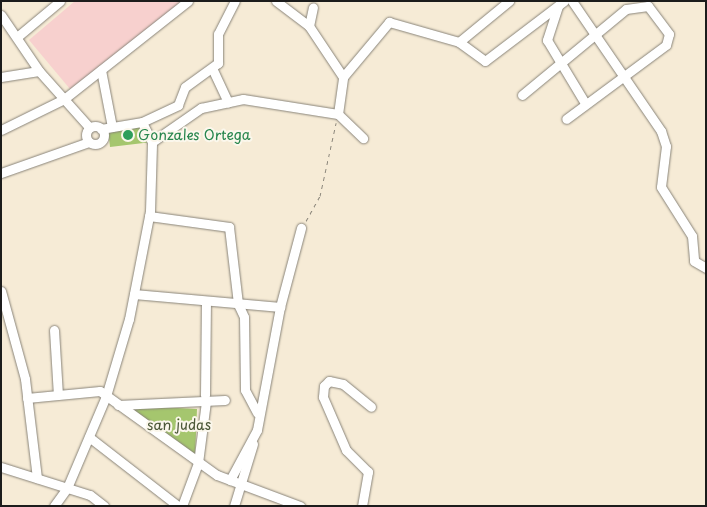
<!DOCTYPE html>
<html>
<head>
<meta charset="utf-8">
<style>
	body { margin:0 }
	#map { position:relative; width:707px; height:507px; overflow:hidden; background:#f6ebd6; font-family:"Playpen Sans",sans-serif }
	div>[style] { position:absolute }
	.built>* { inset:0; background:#f7d0ce }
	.green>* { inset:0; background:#a5c66e }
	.path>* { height:1px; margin-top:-0.5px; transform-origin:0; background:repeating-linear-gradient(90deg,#898479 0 4px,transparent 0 8px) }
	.roads { filter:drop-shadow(0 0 1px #898479) drop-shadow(0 0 1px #898479) }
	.street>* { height:9px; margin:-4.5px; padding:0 4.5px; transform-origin:4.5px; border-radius:4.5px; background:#fff }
	.street>.ring { margin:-4.5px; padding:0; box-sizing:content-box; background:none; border:9px solid #fff; border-radius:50% }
	.dots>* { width:14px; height:14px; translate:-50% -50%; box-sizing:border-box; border:2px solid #fbf7ec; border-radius:50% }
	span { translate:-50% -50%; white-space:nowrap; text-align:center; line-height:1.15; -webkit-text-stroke:4px #fbf7ec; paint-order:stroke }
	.leisure-label { font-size:14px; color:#27864d }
	.left { translate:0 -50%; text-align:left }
	.park-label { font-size:14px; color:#4c5839 }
	.frame { position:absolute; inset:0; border:2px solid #1c1c1c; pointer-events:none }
</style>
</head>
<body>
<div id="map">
	<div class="built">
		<i style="clip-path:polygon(75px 1px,187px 1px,70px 89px,29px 40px)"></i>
	</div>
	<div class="green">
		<i style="clip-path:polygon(144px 126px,152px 142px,110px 147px,108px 128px)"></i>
		<i style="clip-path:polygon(120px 405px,197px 409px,195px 457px)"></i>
	</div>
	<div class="path">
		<i style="left:306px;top:221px;width:29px;rotate:-61deg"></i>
		<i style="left:320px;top:196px;width:75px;rotate:-77.6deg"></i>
	</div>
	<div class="roads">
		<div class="street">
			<i style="left:276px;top:1px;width:41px;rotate:37.1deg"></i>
			<i style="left:309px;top:26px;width:19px;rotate:-78deg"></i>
			<i style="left:572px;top:1px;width:158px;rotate:55.6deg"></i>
			<i style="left:661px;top:131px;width:16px;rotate:72deg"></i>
			<i style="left:666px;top:146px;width:41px;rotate:97deg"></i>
			<i style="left:661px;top:187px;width:58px;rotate:57.7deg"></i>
			<i style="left:692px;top:236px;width:25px;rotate:85deg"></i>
			<i style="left:694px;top:261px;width:14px;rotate:30deg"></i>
			<i style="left:558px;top:6px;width:36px;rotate:108deg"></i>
			<i style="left:547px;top:40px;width:74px;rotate:58.9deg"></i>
			<i style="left:1px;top:15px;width:68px;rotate:55.8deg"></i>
			<i style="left:39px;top:71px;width:76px;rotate:48.2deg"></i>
			<i style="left:309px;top:26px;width:61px;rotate:56.3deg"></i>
			<i style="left:17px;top:37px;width:56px;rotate:-39.9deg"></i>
			<i style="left:459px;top:42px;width:32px;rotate:36deg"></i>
			<i style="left:485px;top:61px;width:99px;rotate:-37.2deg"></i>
			<i style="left:212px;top:68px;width:38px;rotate:65deg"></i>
			<i style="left:101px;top:70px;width:58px;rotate:79.1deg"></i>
			<i style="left:1px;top:77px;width:38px;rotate:-9deg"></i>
			<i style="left:522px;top:95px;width:135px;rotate:-39.6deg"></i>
			<i style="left:626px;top:9px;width:22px;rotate:-8deg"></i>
			<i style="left:648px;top:6px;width:35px;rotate:53deg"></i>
			<i style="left:669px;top:34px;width:11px;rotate:105deg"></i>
			<i style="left:666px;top:45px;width:124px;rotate:143.5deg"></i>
			<i style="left:338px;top:114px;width:37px;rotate:-82deg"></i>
			<i style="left:343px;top:77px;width:72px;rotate:-50.1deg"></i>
			<i style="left:389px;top:22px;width:73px;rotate:15.9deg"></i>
			<i style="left:459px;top:42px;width:65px;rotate:-39.4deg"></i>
			<i class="ring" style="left:86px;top:126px;width:9px;height:9px"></i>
			<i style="left:101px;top:129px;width:42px;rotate:-9.7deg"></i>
			<i style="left:142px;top:122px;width:40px;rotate:-25deg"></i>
			<i style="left:178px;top:105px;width:19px;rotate:-69deg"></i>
			<i style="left:185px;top:87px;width:41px;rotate:-36deg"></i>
			<i style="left:218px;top:63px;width:29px;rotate:-90deg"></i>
			<i style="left:218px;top:34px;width:37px;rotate:-63deg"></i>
			<i style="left:1px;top:130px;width:70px;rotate:-26.2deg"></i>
			<i style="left:64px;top:99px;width:158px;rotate:-38.3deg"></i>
			<i style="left:152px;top:142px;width:60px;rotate:-34.8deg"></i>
			<i style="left:201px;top:108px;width:43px;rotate:-12.1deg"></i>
			<i style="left:243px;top:99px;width:96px;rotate:9deg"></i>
			<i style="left:338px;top:114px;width:35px;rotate:44deg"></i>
			<i style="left:1px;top:173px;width:93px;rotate:-19.4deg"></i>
			<i style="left:149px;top:216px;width:81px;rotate:7.8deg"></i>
			<i style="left:229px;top:227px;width:78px;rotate:83.3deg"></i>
			<i style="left:238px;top:304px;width:14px;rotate:65deg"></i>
			<i style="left:244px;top:317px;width:73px;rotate:89.2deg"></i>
			<i style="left:245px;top:390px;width:26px;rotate:62deg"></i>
			<i style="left:1px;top:291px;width:91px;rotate:74.7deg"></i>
			<i style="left:25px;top:379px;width:100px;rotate:83.1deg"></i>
			<i style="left:134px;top:294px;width:147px;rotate:5.1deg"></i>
			<i style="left:280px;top:307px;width:125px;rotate:100.6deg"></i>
			<i style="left:257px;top:430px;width:57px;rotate:118.4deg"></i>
			<i style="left:280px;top:307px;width:82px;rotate:-75.1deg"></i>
			<i style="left:54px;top:330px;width:65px;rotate:86.5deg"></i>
			<i style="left:205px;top:395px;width:94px;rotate:-89.4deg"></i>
			<i style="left:27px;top:398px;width:73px;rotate:-5.5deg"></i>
			<i style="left:100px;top:391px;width:144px;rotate:35.7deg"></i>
			<i style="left:217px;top:475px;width:89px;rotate:20.5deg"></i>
			<i style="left:118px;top:405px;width:107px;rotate:-2.7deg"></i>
			<i style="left:89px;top:437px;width:113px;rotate:37.8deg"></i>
			<i style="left:1px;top:467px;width:93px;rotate:17.5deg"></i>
			<i style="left:90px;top:495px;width:18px;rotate:38deg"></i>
			<i style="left:54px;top:506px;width:22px;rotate:-54deg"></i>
			<i style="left:67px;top:488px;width:100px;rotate:-67deg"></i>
			<i style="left:106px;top:396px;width:80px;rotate:-73.4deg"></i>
			<i style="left:129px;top:319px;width:110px;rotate:-79deg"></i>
			<i style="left:150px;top:211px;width:69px;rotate:-88.3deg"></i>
			<i style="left:152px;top:142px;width:22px;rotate:-117deg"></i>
			<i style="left:182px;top:506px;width:46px;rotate:-69.6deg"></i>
			<i style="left:198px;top:463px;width:63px;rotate:-82.6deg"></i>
			<i style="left:234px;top:506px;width:65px;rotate:-73deg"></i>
			<i style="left:362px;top:506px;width:35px;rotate:-80deg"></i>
			<i style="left:368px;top:472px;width:31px;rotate:-135deg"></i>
			<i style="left:346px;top:450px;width:58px;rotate:-113.5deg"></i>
			<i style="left:323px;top:397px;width:11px;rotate:-85deg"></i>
			<i style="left:324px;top:386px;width:7px;rotate:-45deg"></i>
			<i style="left:329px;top:381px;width:14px;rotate:12deg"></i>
			<i style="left:343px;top:384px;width:36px;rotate:39deg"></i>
		</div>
	</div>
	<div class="dots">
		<i style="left:128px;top:135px;background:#2e9e5b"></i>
	</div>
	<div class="leisure-label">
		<span class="left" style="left:138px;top:135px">Gonzales Ortega</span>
	</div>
	<div class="park-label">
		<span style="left:179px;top:425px">san judas</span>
	</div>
	<div class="frame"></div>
</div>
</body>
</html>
